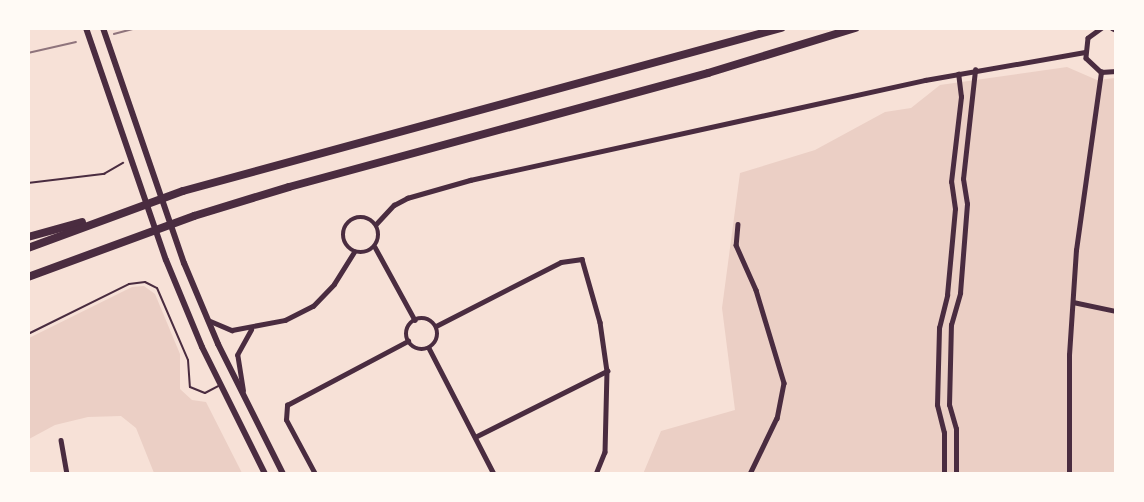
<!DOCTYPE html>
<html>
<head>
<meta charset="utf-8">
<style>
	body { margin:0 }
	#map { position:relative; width:1144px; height:502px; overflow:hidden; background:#f7e1d7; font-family:"PT Serif",serif }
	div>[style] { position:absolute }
	.green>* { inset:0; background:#ebcfc5 }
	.path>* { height:1.5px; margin:-0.75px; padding:0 0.75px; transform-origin:0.75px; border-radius:0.75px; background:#4a2c40 }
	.service>* { height:2px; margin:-1px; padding:0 1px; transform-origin:1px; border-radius:1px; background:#4a2c40 }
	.minor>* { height:4.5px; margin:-2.25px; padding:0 2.25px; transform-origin:2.25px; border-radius:2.25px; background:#4a2c40 }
	.minor>.ring { margin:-2.25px; padding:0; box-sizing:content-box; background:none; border:4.5px solid #4a2c40; border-radius:50% }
	.secondary>* { height:6px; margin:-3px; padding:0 3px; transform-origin:3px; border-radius:3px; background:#4a2c40 }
	.motorway>* { height:8px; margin:-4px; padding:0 4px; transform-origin:4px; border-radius:4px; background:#4a2c40 }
	.tram>* { height:1.5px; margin:-0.75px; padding:0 0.75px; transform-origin:0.75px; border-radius:0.75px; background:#8f747c }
	span { translate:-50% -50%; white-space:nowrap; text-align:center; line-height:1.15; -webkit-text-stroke:6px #fffaf5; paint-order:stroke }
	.frame { position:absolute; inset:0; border:30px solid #fffaf5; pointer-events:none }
</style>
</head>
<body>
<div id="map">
	<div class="green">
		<i style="clip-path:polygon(1067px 67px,1097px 80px,1115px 78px,1115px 473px,643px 474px,661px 431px,735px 410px,722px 308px,740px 173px,815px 150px,885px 112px,911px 108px,940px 85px)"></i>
		<i style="clip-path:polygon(144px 286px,155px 294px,180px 354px,180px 389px,192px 400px,206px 402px,242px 473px,154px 473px,136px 428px,121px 416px,88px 417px,55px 425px,29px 439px,29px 338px,132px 287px)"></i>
	</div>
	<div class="path">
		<i style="left:28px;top:183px;width:77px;rotate:-6.8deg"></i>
		<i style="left:104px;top:174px;width:22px;rotate:-30deg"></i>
	</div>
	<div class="service">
		<i style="left:28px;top:334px;width:113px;rotate:-26.3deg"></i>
		<i style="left:129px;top:284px;width:16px;rotate:-7deg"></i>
		<i style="left:145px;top:282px;width:13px;rotate:27deg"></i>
		<i style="left:157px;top:288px;width:78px;rotate:66.7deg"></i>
		<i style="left:188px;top:360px;width:27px;rotate:86deg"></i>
		<i style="left:190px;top:387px;width:16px;rotate:22deg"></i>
		<i style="left:205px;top:393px;width:17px;rotate:-28deg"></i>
	</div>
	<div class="minor">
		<i style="left:1102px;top:28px;width:17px;rotate:144deg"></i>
		<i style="left:1088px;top:38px;width:20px;rotate:96deg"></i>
		<i style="left:1086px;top:58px;width:21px;rotate:43deg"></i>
		<i style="left:1101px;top:72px;width:15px;rotate:-4deg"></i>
		<i style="left:1112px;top:28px;width:4px;rotate:27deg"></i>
		<i class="ring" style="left:343px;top:217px;width:31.5px;height:31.5px"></i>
		<i style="left:376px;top:224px;width:26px;rotate:-47deg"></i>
		<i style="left:394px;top:205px;width:15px;rotate:-28deg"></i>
		<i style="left:407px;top:198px;width:66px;rotate:-15.9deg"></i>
		<i style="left:470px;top:180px;width:466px;rotate:-12.4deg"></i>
		<i style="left:925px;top:80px;width:162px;rotate:-9.9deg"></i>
		<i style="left:738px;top:224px;width:21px;rotate:95deg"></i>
		<i style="left:736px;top:245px;width:49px;rotate:66deg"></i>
		<i style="left:756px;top:290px;width:97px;rotate:73.2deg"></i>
		<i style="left:784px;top:383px;width:36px;rotate:101deg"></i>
		<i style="left:777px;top:418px;width:62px;rotate:115.7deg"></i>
		<i style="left:375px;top:247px;width:83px;rotate:61.3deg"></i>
		<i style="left:1073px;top:302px;width:44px;rotate:11.8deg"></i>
		<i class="ring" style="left:406px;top:318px;width:27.5px;height:27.5px"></i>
		<i style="left:208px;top:320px;width:26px;rotate:23deg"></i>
		<i style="left:232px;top:330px;width:54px;rotate:-10.7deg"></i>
		<i style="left:285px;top:320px;width:31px;rotate:-27deg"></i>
		<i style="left:313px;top:306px;width:30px;rotate:-46deg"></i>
		<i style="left:334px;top:284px;width:38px;rotate:-58deg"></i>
		<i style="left:436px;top:326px;width:140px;rotate:-27.1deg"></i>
		<i style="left:561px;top:262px;width:21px;rotate:-8deg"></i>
		<i style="left:582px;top:259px;width:66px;rotate:74.1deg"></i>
		<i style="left:600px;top:322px;width:49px;rotate:81.9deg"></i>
		<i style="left:607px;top:371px;width:81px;rotate:91.4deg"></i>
		<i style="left:605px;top:452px;width:24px;rotate:112deg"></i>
		<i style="left:429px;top:348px;width:142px;rotate:62.7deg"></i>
		<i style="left:243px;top:391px;width:36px;rotate:-99deg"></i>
		<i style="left:237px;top:355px;width:29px;rotate:-61deg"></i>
		<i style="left:475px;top:437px;width:148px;rotate:-26.6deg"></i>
		<i style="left:61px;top:440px;width:35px;rotate:80deg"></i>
		<i style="left:315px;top:474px;width:61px;rotate:-118.2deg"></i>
		<i style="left:286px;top:420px;width:15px;rotate:-86deg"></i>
		<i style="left:287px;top:405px;width:137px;rotate:-27.9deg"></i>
		<i style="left:944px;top:474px;width:41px;rotate:-90deg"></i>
		<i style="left:944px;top:433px;width:29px;rotate:-104deg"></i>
		<i style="left:937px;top:405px;width:77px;rotate:-88.5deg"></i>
		<i style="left:939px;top:328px;width:34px;rotate:-76deg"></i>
		<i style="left:947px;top:295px;width:86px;rotate:-84.7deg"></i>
		<i style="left:955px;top:209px;width:27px;rotate:-98deg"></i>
		<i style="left:951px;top:182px;width:86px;rotate:-83.3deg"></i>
		<i style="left:961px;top:97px;width:23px;rotate:-97deg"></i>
		<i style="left:956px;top:474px;width:45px;rotate:-90deg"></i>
		<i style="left:956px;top:429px;width:25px;rotate:-106deg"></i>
		<i style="left:949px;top:405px;width:80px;rotate:-88.6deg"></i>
		<i style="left:951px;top:325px;width:33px;rotate:-74deg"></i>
		<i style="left:960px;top:293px;width:89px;rotate:-85.5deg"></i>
		<i style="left:967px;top:204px;width:25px;rotate:-99deg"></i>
		<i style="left:963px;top:179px;width:110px;rotate:-83.7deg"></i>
		<i style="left:1069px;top:474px;width:119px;rotate:-90deg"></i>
		<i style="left:1069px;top:355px;width:105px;rotate:-86.2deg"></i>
		<i style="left:1076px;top:250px;width:180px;rotate:-82deg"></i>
	</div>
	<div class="secondary">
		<i style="left:86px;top:28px;width:245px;rotate:71deg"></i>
		<i style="left:166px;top:260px;width:94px;rotate:67.5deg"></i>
		<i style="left:202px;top:347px;width:142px;rotate:63.6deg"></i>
		<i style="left:103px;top:28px;width:249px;rotate:71deg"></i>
		<i style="left:184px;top:263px;width:88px;rotate:67.2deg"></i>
		<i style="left:218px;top:344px;width:145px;rotate:63.4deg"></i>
	</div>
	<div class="motorway">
		<i style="left:28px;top:237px;width:56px;rotate:-15.5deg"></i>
		<i style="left:28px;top:248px;width:165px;rotate:-20.2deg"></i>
		<i style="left:183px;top:191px;width:620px;rotate:-15.25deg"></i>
		<i style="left:28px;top:277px;width:177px;rotate:-20.2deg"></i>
		<i style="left:194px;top:216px;width:99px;rotate:-17deg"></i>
		<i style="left:289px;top:187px;width:434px;rotate:-15.2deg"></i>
		<i style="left:708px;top:73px;width:154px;rotate:-17deg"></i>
	</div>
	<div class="tram">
		<i style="left:114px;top:34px;width:23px;rotate:-15deg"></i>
		<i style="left:28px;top:53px;width:49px;rotate:-12.9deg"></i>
	</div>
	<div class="frame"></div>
</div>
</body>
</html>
